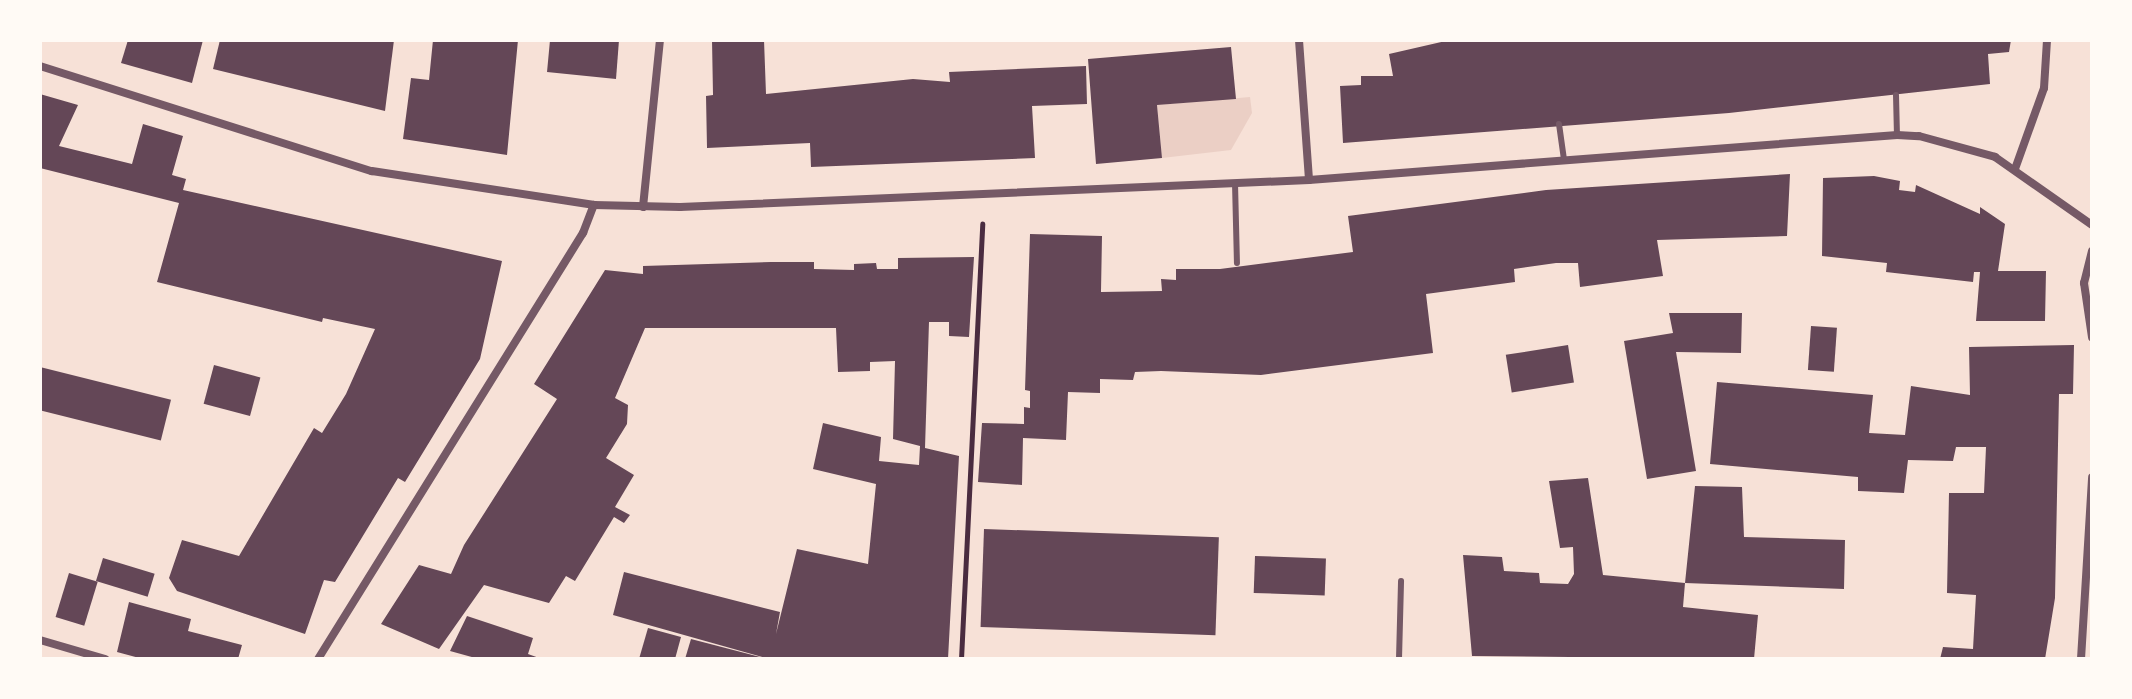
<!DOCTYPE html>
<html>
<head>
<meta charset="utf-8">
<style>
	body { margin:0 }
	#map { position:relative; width:2132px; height:699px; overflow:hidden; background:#f7e1d7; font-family:Signika,sans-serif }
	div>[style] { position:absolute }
	.green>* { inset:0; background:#ebcfc5 }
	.building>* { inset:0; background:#644757; transform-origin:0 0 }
	.path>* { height:5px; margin:-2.5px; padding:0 2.5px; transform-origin:2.5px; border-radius:2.5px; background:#4a2c40 }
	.service>* { height:6px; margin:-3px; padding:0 3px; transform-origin:3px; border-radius:3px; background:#755966 }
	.minor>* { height:8px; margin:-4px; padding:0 4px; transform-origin:4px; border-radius:4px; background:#755966 }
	span { translate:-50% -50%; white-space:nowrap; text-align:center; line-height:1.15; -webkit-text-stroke:7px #fffaf5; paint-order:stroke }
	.frame { position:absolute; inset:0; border:42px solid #fffaf5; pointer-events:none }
</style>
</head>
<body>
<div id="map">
	<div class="green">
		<i style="clip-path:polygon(1250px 97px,1252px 113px,1231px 150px,1162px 158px,1157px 105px)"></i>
	</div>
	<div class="building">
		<i style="clip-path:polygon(128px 40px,203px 40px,192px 83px,121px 63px)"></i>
		<i style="clip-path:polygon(220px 40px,394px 40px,385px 111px,213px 69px)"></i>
		<i style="clip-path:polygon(433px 40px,518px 40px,507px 155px,403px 139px,411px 78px,429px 80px)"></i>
		<i style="clip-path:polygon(550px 40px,619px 40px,616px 79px,547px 72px)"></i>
		<i style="clip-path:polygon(712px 40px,764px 40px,766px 94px,913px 79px,950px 82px,949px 72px,1086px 66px,1087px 104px,1032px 106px,1035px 158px,811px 167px,810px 143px,707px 148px,706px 96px,713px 95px)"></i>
		<i style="clip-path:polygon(1450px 40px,2011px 40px,2009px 52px,1988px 54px,1990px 84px,1729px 113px,1343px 143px,1340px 86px,1361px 85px,1361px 76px,1393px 76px,1389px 54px)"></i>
		<i style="clip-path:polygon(1231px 47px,1236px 99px,1157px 105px,1162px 158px,1096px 164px,1088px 59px)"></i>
		<i style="clip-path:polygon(40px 94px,78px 105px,59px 146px,132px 164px,143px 124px,183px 136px,172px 175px,186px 179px,183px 190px,502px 261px,480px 359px,405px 482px,398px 478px,335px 582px,324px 580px,305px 634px,177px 591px,169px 578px,182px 540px,239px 556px,314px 428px,322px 433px,346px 394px,375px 329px,323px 318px,322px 322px,157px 282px,179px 203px,40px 168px)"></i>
		<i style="clip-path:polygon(1790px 174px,1787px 236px,1657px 240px,1663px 276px,1580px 287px,1578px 263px,1556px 263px,1514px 269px,1515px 282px,1426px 294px,1433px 353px,1261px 375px,1161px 371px,1135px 372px,1133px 380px,1100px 379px,1100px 393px,1068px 392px,1066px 440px,1023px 438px,1022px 485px,978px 482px,982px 423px,1024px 424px,1024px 407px,1030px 408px,1030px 391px,1025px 390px,1030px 234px,1102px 236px,1101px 292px,1162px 291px,1161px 279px,1176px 280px,1176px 269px,1220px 269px,1353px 252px,1348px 216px,1546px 190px)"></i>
		<i style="clip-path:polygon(1874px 176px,1900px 181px,1899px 190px,1915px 192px,1916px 185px,1980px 214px,1980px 207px,2005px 224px,1998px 271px,2046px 271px,2045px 321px,1976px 321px,1980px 272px,1974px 272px,1973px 282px,1886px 272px,1887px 263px,1822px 256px,1823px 178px)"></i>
		<i style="clip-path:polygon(974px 257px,969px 337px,949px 336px,949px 322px,929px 322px,925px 448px,959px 456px,948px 659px,769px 659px,613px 615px,624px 572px,780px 612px,776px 634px,797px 549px,868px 564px,876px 484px,813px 469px,823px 423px,881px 437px,879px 461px,919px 465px,920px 446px,893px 439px,895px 361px,870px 362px,870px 371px,838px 372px,836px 328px,645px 328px,615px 398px,628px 405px,627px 424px,606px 458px,634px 475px,615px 507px,630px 515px,624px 523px,614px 517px,575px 581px,566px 576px,549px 603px,484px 585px,439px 649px,381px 624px,419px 565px,451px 574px,464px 545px,557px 399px,534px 384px,605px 270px,643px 274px,643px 266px,771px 262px,814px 262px,814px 269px,854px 270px,854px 264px,876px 263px,877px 269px,898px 269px,898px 258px)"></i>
		<i style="clip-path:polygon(1669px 313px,1742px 313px,1741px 353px,1676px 352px,1696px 471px,1647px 479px,1624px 341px,1673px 333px)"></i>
		<i style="left:1811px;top:326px;width:26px;height:44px;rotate:4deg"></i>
		<i style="left:1568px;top:345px;width:38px;height:63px;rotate:81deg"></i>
		<i style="clip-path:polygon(2074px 345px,2073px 394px,2059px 394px,2055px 598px,2045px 659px,1940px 659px,1943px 647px,1973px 649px,1976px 595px,1947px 593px,1949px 493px,1984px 493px,1986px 447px,1956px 447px,1953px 461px,1908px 460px,1904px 493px,1858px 491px,1858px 477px,1710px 464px,1717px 382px,1873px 395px,1869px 433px,1905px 435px,1911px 386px,1970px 395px,1969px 347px)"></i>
		<i style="left:214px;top:365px;width:48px;height:40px;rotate:15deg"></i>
		<i style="left:40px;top:367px;width:135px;height:42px;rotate:14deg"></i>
		<i style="clip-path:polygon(1588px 478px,1603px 575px,1685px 583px,1683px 607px,1758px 615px,1754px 659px,1472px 656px,1463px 555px,1502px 557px,1504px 571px,1539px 573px,1540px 583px,1568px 584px,1574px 574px,1573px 547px,1560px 548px,1549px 481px)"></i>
		<i style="clip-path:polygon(1695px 486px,1742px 487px,1744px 537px,1845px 540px,1844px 589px,1685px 583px)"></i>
		<i style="left:984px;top:529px;width:235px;height:98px;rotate:2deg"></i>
		<i style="left:1255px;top:556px;width:71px;height:37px;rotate:2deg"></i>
		<i style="left:103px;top:558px;width:54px;height:24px;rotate:17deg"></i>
		<i style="left:69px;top:573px;width:30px;height:46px;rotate:17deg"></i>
		<i style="clip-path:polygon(129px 602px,191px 619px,188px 631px,242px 645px,238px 659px,143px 659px,117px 652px)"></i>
		<i style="clip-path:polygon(467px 616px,533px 638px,528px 654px,542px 659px,479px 659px,450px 651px)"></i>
		<i style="clip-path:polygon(648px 628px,681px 637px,675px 659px,639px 659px)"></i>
		<i style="clip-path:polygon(691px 639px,764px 658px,763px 659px,685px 659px)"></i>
	</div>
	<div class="path">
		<i style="left:961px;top:659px;width:436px;rotate:-87.2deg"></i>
	</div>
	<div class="service">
		<i style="left:1896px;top:95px;width:40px;rotate:88.6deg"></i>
		<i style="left:1559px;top:124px;width:37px;rotate:82deg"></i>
		<i style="left:1235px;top:183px;width:80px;rotate:88.6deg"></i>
		<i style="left:1399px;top:659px;width:78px;rotate:-88.5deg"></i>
	</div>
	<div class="minor">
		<i style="left:1299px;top:40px;width:140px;rotate:85.9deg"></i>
		<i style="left:40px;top:66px;width:348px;rotate:17.6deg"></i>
		<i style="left:372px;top:171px;width:225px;rotate:8.7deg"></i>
		<i style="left:594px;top:205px;width:86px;rotate:1.3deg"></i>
		<i style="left:680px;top:207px;width:630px;rotate:-2.46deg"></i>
		<i style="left:1309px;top:180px;width:590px;rotate:-4.38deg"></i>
		<i style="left:1897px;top:135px;width:22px;rotate:3deg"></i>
		<i style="left:1919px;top:136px;width:79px;rotate:15.4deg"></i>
		<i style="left:1995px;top:157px;width:118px;rotate:35deg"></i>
		<i style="left:2015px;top:169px;width:86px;rotate:-70.3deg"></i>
		<i style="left:2044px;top:88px;width:48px;rotate:-86.4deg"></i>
		<i style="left:643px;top:207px;width:168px;rotate:-84.2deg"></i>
		<i style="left:2092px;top:251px;width:33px;rotate:104deg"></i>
		<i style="left:2084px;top:283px;width:55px;rotate:81.6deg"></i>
		<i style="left:40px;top:640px;width:68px;rotate:16.3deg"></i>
		<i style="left:318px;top:659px;width:502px;rotate:-58.12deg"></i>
		<i style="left:583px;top:233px;width:30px;rotate:-69deg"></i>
		<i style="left:2081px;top:659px;width:182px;rotate:-86.5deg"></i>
	</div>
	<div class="frame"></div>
</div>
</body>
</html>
